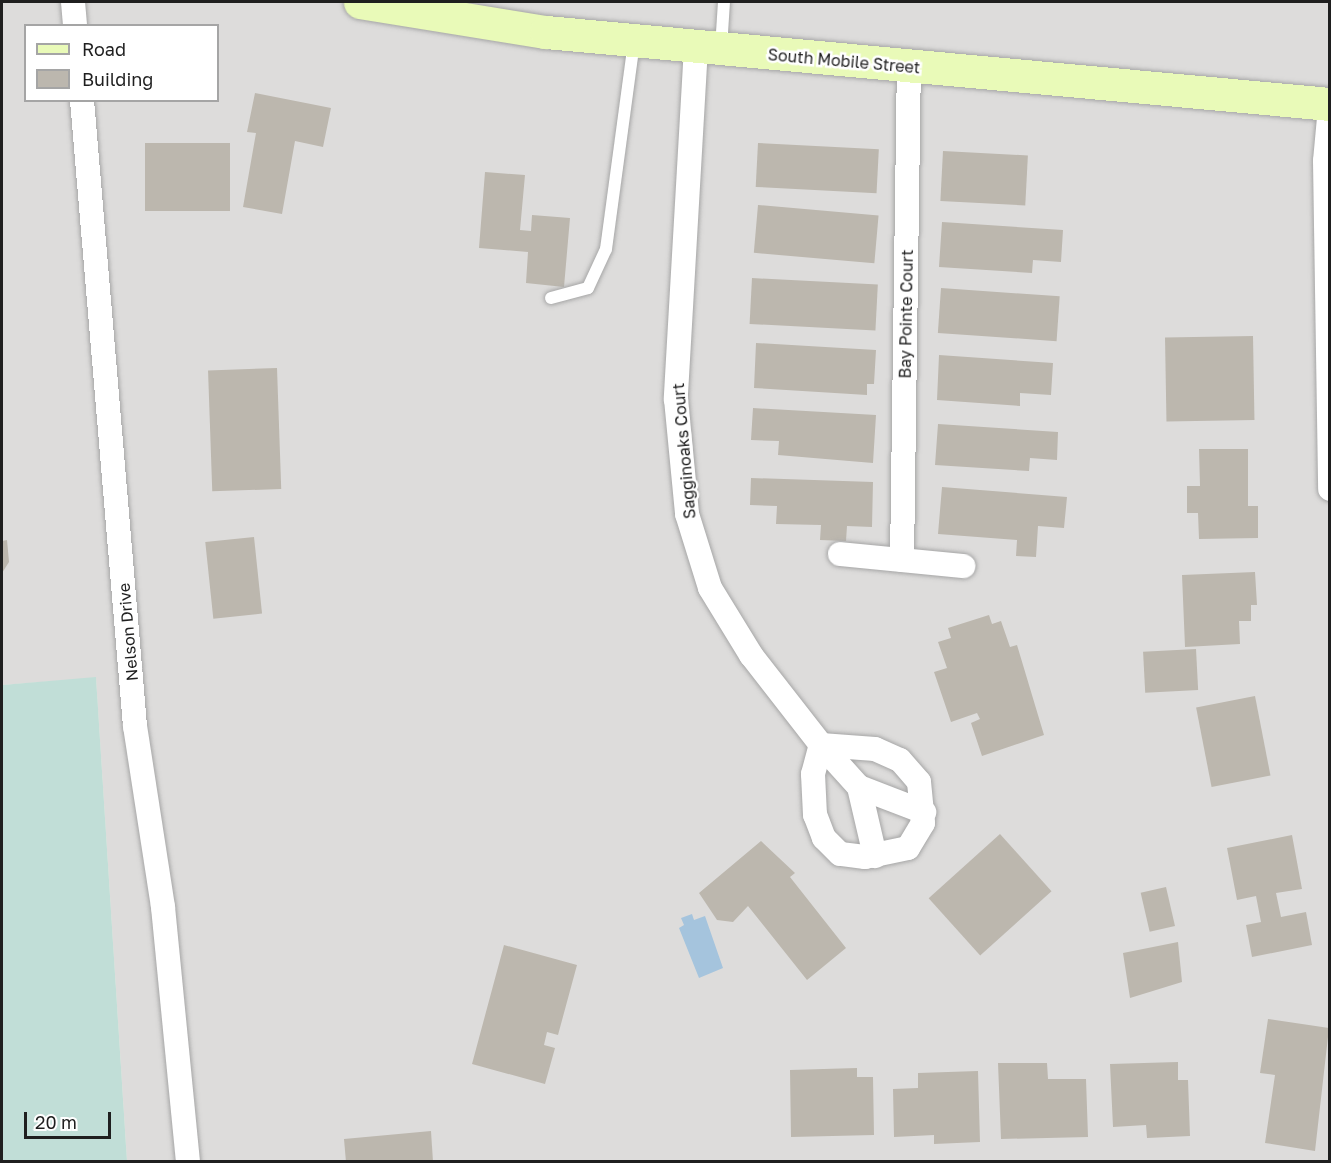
<!DOCTYPE html>
<html>
<head>
<meta charset="utf-8">
<style>
	body { margin:0 }
	#map { position:relative; width:1331px; height:1163px; overflow:hidden; background:#f0eee5; font-family:"Golos Text",sans-serif }
	div>[style] { position:absolute }
	.residential>* { inset:0; background:#dddcdb }
	.wetland>* { inset:0; background:#c1ded7 }
	.water>* { inset:0; background:#a5c4dd }
	.building>* { inset:0; background:#bcb7ae; transform-origin:0 0 }
	.roads { filter:drop-shadow(0 0 2px #a6a6a6) drop-shadow(0 0 2px #a6a6a6) }
	.lane>* { height:12px; margin:-6px; padding:0 6px; transform-origin:6px; border-radius:6px; background:#fff }
	.street>* { height:24px; margin:-12px; padding:0 12px; transform-origin:12px; border-radius:12px; background:#fff }
	.secondary>* { height:33px; margin:-16.5px; padding:0 16.5px; transform-origin:16.5px; border-radius:16.5px; background:#e9fab8 }
	span { translate:-50% -50%; white-space:nowrap; text-align:center; line-height:1.15; -webkit-text-stroke:5px #fff; paint-order:stroke }
	.street-label { font-size:16px; color:#1f1f1f }
	.frame { position:absolute; inset:0; border:3px solid #1f1f1f; pointer-events:none }
	.legend { position:absolute; left:24px; top:24px; width:195px; height:78px; box-sizing:border-box; background:#fff; border:2px solid #a5a5a5; margin:0; padding:8px 10px; list-style:none; font-size:18px; color:#1f1f1f }
	.legend li { display:flex; align-items:center; gap:12px; height:30px }
	.legend b { width:30px; border:2px solid #a5a5a5 }
	.scale { position:absolute; left:24px; top:1112px; width:87px; height:27px; box-sizing:border-box; border:3px solid #1f1f1f; border-top:0; padding-left:8px; font-size:18px; line-height:21px; white-space:nowrap; color:#1f1f1f; -webkit-text-stroke:4px #fff; paint-order:stroke }
</style>
</head>
<body>
<div id="map">
	<div class="residential">
		<i style="clip-path:polygon(evenodd,2px 2px,1329px 2px,1329px 1161px,127px 1161px,96px 678px,2px 685px,2px 2px,26px 26px,218px 26px,218px 100px,26px 100px,26px 26px)"></i>
	</div>
	<div class="wetland">
		<i style="clip-path:polygon(96px 677px,127px 1161px,2px 1161px,2px 685px)"></i>
	</div>
	<div class="water">
		<i style="clip-path:polygon(692px 914px,694px 920px,705px 916px,723px 968px,699px 978px,679px 928px,684px 925px,681px 918px)"></i>
	</div>
	<div class="building">
		<i style="clip-path:polygon(255px 93px,331px 108px,323px 147px,295px 141px,282px 214px,243px 207px,256px 133px,247px 132px)"></i>
		<i style="left:145px;top:143px;width:85px;height:68px"></i>
		<i style="left:758px;top:143px;width:121px;height:44px;rotate:3deg"></i>
		<i style="left:943px;top:151px;width:85px;height:50px;rotate:3deg"></i>
		<i style="clip-path:polygon(485px 172px,525px 175px,520px 230px,531px 231px,532px 215px,570px 218px,564px 287px,526px 283px,528px 252px,479px 248px)"></i>
		<i style="left:758px;top:205px;width:121px;height:48px;rotate:5deg"></i>
		<i style="clip-path:polygon(942px 222px,1063px 230px,1061px 262px,1033px 260px,1032px 273px,939px 267px)"></i>
		<i style="left:752px;top:278px;width:126px;height:46px;rotate:3deg"></i>
		<i style="left:941px;top:288px;width:119px;height:45px;rotate:4deg"></i>
		<i style="left:1253px;top:336px;width:84px;height:88px;rotate:89deg"></i>
		<i style="clip-path:polygon(756px 343px,876px 350px,874px 384px,867px 384px,867px 395px,754px 388px)"></i>
		<i style="clip-path:polygon(939px 355px,1053px 363px,1051px 395px,1020px 393px,1020px 406px,937px 400px)"></i>
		<i style="left:277px;top:368px;width:121px;height:69px;rotate:88deg"></i>
		<i style="clip-path:polygon(753px 408px,876px 415px,873px 463px,778px 455px,779px 441px,751px 440px)"></i>
		<i style="clip-path:polygon(938px 424px,1058px 432px,1057px 460px,1030px 458px,1029px 471px,935px 465px)"></i>
		<i style="clip-path:polygon(1199px 449px,1248px 449px,1248px 506px,1258px 506px,1258px 538px,1199px 539px,1198px 513px,1187px 513px,1187px 486px,1200px 486px)"></i>
		<i style="clip-path:polygon(751px 478px,873px 482px,872px 527px,847px 526px,846px 541px,820px 540px,821px 525px,776px 524px,777px 506px,750px 505px)"></i>
		<i style="clip-path:polygon(942px 487px,1067px 497px,1064px 528px,1038px 526px,1036px 557px,1016px 556px,1017px 540px,938px 534px)"></i>
		<i style="left:254px;top:537px;width:77px;height:49px;rotate:84deg"></i>
		<i style="clip-path:polygon(7px 540px,9px 562px,2px 573px,2px 541px)"></i>
		<i style="clip-path:polygon(1255px 572px,1257px 605px,1251px 605px,1251px 621px,1239px 621px,1240px 644px,1185px 647px,1182px 575px)"></i>
		<i style="clip-path:polygon(989px 615px,992px 624px,1001px 621px,1010px 647px,1017px 645px,1044px 735px,982px 756px,971px 723px,980px 719px,977px 713px,951px 722px,934px 672px,947px 668px,938px 642px,951px 638px,948px 628px)"></i>
		<i style="left:1196px;top:649px;width:41px;height:53px;rotate:87deg"></i>
		<i style="left:1255px;top:696px;width:81px;height:60px;rotate:79deg"></i>
		<i style="left:1000px;top:834px;width:77px;height:96px;rotate:48deg"></i>
		<i style="clip-path:polygon(1292px 835px,1302px 889px,1276px 893px,1281px 917px,1306px 912px,1312px 945px,1252px 957px,1246px 925px,1261px 922px,1256px 896px,1237px 900px,1227px 848px)"></i>
		<i style="clip-path:polygon(761px 841px,795px 873px,790px 877px,846px 948px,807px 980px,748px 906px,733px 922px,717px 920px,699px 893px)"></i>
		<i style="left:1166px;top:887px;width:40px;height:26px;rotate:77deg"></i>
		<i style="clip-path:polygon(1178px 942px,1182px 982px,1130px 998px,1123px 953px)"></i>
		<i style="clip-path:polygon(504px 945px,577px 965px,558px 1035px,547px 1032px,544px 1045px,555px 1048px,545px 1084px,472px 1064px)"></i>
		<i style="clip-path:polygon(1268px 1019px,1329px 1028px,1315px 1151px,1265px 1143px,1275px 1075px,1260px 1073px)"></i>
		<i style="clip-path:polygon(1178px 1062px,1178px 1080px,1188px 1080px,1190px 1136px,1147px 1138px,1146px 1125px,1113px 1127px,1110px 1064px)"></i>
		<i style="clip-path:polygon(998px 1063px,1047px 1063px,1048px 1079px,1086px 1079px,1088px 1137px,1001px 1139px)"></i>
		<i style="clip-path:polygon(857px 1068px,857px 1077px,873px 1077px,874px 1135px,791px 1137px,790px 1070px)"></i>
		<i style="clip-path:polygon(978px 1071px,980px 1142px,934px 1144px,934px 1135px,894px 1137px,893px 1089px,918px 1088px,918px 1073px)"></i>
		<i style="clip-path:polygon(431px 1131px,433px 1162px,346px 1162px,344px 1139px)"></i>
	</div>
	<div class="roads">
		<div class="lane">
			<i style="left:721px;top:48px;width:46px;rotate:-86.3deg"></i>
			<i style="left:551px;top:298px;width:38px;rotate:-15deg"></i>
			<i style="left:588px;top:288px;width:43px;rotate:-65.2deg"></i>
			<i style="left:606px;top:249px;width:209px;rotate:-82.3deg"></i>
		</div>
		<div class="street">
			<i style="left:73px;top:2px;width:24px;rotate:85deg"></i>
			<i style="left:696px;top:47px;width:353px;rotate:93.3deg"></i>
			<i style="left:676px;top:399px;width:116px;rotate:84.5deg"></i>
			<i style="left:687px;top:514px;width:77px;rotate:72.7deg"></i>
			<i style="left:710px;top:588px;width:79px;rotate:58.5deg"></i>
			<i style="left:751px;top:655px;width:114px;rotate:52.1deg"></i>
			<i style="left:821px;top:745px;width:54px;rotate:4.2deg"></i>
			<i style="left:875px;top:749px;width:27px;rotate:24deg"></i>
			<i style="left:900px;top:760px;width:29px;rotate:49deg"></i>
			<i style="left:919px;top:782px;width:41px;rotate:84.4deg"></i>
			<i style="left:923px;top:823px;width:29px;rotate:121deg"></i>
			<i style="left:908px;top:848px;width:44px;rotate:168.2deg"></i>
			<i style="left:865px;top:857px;width:25px;rotate:-173deg"></i>
			<i style="left:840px;top:854px;width:23px;rotate:-135deg"></i>
			<i style="left:824px;top:838px;width:25px;rotate:-111deg"></i>
			<i style="left:815px;top:815px;width:41px;rotate:-92.8deg"></i>
			<i style="left:813px;top:774px;width:30px;rotate:-75deg"></i>
			<i style="left:82px;top:100px;width:628px;rotate:85.16deg"></i>
			<i style="left:135px;top:726px;width:183px;rotate:81.2deg"></i>
			<i style="left:163px;top:907px;width:256px;rotate:84.4deg"></i>
			<i style="left:1330px;top:107px;width:54px;rotate:95.3deg"></i>
			<i style="left:1325px;top:161px;width:328px;rotate:89.1deg"></i>
			<i style="left:840px;top:554px;width:124px;rotate:5.6deg"></i>
			<i style="left:902px;top:560px;width:493px;rotate:-89.2deg"></i>
			<i style="left:821px;top:745px;width:57px;rotate:47.9deg"></i>
			<i style="left:859px;top:787px;width:70px;rotate:21deg"></i>
			<i style="left:859px;top:787px;width:71px;rotate:76.9deg"></i>
		</div>
		<div class="secondary">
			<i style="left:360px;top:2px;width:188px;rotate:9.2deg"></i>
			<i style="left:546px;top:32px;width:787px;rotate:5.25deg"></i>
		</div>
	</div>
	<div class="street-label">
		<span style="left:844px;top:61px;rotate:5deg">South Mobile Street</span>
		<span style="left:906px;top:314px;rotate:-89deg">Bay Pointe Court</span>
		<span style="left:684px;top:451px;rotate:-95deg">Sagginoaks Court</span>
		<span style="left:128px;top:632px;rotate:-95deg">Nelson Drive</span>
	</div>
	<div class="frame"></div>
	<ul class="legend">
	<li><b style="height:8px;background:#e9fab8"></b>Road</li>
	<li><b style="height:16px;background:#bcb7ae"></b>Building</li>
	</ul>
	<div class="scale">20 m</div>
</div>
</body>
</html>
